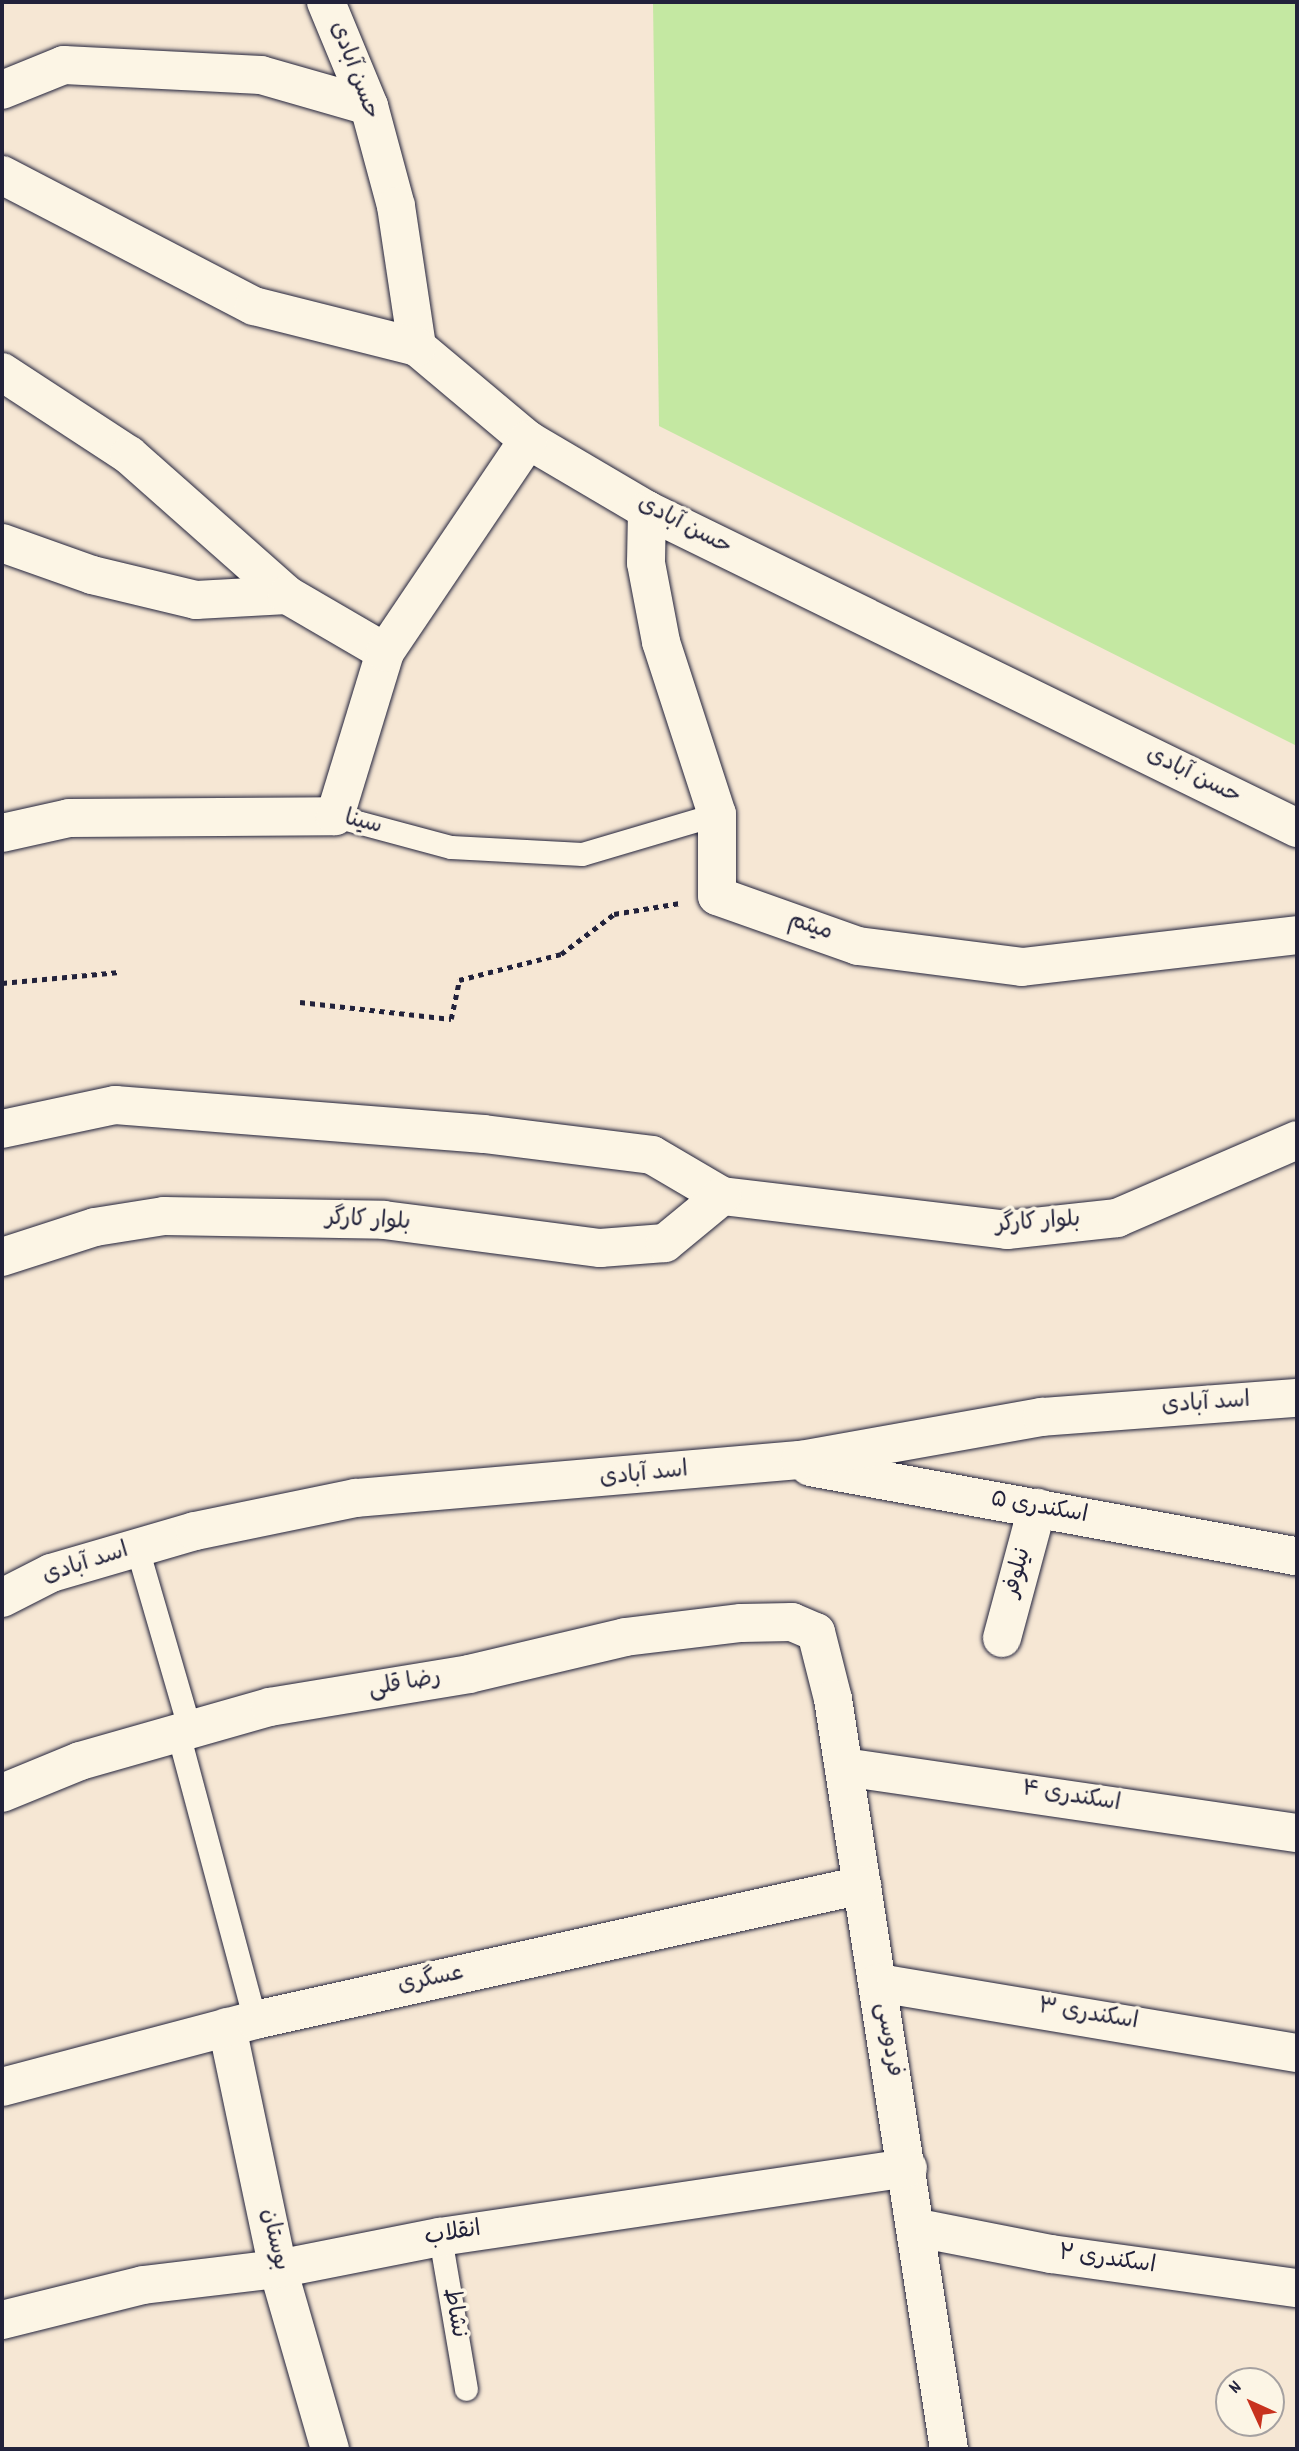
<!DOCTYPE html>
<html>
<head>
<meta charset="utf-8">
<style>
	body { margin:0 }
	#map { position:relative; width:1299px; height:2451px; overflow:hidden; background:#f6e7d4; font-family:Dekko,"Playpen Sans Arabic",sans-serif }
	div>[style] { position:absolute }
	.green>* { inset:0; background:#c4e8a2 }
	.path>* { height:4.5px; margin-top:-2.25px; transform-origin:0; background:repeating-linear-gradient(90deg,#22223b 0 5px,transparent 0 10px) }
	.roads { filter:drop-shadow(0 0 2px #22223b) drop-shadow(0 0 2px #22223b) }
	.service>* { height:23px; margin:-11.5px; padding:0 11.5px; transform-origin:11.5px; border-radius:11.5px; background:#fcf5e5 }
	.minor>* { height:38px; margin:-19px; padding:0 19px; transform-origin:19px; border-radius:19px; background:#fcf5e5 }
	.tertiary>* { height:38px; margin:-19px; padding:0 19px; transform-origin:19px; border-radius:19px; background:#fcf5e5 }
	span { translate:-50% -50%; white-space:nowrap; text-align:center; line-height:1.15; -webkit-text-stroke:7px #fcf5e5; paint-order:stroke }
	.street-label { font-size:23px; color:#22223b }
	.frame { position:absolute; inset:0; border:4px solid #22223b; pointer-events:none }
	.north { position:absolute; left:1215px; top:2367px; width:70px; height:70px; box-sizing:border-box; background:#fcf5e5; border:2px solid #a5a1a1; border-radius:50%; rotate:315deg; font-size:19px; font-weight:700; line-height:28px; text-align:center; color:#22223b }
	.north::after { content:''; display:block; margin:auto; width:24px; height:32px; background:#c8321e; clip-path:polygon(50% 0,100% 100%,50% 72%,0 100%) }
</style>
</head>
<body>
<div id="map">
	<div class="green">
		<i style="clip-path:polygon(653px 2px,1297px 2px,1297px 746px,659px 426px)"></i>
	</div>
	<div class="path">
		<i style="left:2px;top:983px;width:118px;rotate:-5.4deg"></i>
		<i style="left:300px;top:1002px;width:152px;rotate:6.4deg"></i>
		<i style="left:451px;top:1019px;width:40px;rotate:-78deg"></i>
		<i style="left:459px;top:980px;width:105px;rotate:-14.3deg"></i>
		<i style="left:561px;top:954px;width:66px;rotate:-37deg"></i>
		<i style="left:614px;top:914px;width:67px;rotate:-9.5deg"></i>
	</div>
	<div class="roads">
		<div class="service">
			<i style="left:335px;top:816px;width:120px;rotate:15deg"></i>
			<i style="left:451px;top:847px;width:131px;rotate:3.1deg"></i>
			<i style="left:582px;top:854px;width:141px;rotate:-16.5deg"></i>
			<i style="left:137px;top:1548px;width:190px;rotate:73.8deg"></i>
			<i style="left:178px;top:1733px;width:297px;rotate:75deg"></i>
			<i style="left:440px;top:2237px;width:154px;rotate:80.3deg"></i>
		</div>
		<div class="minor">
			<i style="left:326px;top:2px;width:113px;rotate:67.5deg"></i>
			<i style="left:369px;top:106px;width:104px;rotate:74.9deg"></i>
			<i style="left:396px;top:206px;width:143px;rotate:81.5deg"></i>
			<i style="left:417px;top:347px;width:145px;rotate:40deg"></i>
			<i style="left:528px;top:440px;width:138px;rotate:30.5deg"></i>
			<i style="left:647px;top:510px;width:724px;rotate:26.07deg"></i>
			<i style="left:2px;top:90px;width:67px;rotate:-22deg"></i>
			<i style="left:64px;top:65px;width:197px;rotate:2.9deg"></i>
			<i style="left:261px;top:75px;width:112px;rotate:16deg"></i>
			<i style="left:2px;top:175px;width:284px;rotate:27.5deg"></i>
			<i style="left:254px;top:306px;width:168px;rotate:14.1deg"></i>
			<i style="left:2px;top:372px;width:152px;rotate:33.2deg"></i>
			<i style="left:129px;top:455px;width:211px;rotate:41.5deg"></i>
			<i style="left:647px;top:510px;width:53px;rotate:91.1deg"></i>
			<i style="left:646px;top:563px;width:80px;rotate:79.2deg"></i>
			<i style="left:661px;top:642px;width:181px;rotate:72deg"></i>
			<i style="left:717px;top:814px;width:82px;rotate:90deg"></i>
			<i style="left:717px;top:896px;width:150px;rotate:19.5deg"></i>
			<i style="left:858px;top:946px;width:165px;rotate:7.3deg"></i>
			<i style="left:1022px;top:967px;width:277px;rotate:-6.6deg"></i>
			<i style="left:2px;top:543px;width:96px;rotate:19.6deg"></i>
			<i style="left:92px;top:575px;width:107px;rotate:13.5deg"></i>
			<i style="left:196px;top:600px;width:91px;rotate:-3.1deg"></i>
			<i style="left:287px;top:595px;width:113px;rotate:30.2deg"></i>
			<i style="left:2px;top:833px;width:69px;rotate:-12.6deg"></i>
			<i style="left:69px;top:818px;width:266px;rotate:-0.4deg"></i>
			<i style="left:335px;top:816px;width:171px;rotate:-73deg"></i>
			<i style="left:385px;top:652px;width:256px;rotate:-56deg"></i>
			<i style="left:810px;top:1467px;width:495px;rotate:10.4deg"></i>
			<i style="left:2px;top:1598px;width:55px;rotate:-27deg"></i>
			<i style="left:51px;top:1573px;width:150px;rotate:-16.3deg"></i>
			<i style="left:195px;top:1531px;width:164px;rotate:-11.6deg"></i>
			<i style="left:356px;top:1498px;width:446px;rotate:-4.9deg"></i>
			<i style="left:800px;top:1460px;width:246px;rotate:-10.1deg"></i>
			<i style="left:1042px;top:1417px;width:256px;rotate:-4.3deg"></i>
			<i style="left:1002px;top:1638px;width:135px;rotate:-74.9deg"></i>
			<i style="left:844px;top:1767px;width:458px;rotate:8.3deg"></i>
			<i style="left:2px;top:1793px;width:84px;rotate:-22.3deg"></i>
			<i style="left:80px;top:1761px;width:198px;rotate:-15.9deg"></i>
			<i style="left:270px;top:1707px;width:202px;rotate:-9.4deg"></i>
			<i style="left:469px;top:1674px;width:160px;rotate:-13.3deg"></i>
			<i style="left:625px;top:1637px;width:117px;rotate:-6.9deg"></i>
			<i style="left:741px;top:1623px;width:51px;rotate:-1.1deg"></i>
			<i style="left:792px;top:1622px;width:26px;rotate:23deg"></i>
			<i style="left:816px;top:1632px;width:69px;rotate:75.8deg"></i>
			<i style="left:833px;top:1699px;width:759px;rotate:81.21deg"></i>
			<i style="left:878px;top:1983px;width:425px;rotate:9.5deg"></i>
			<i style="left:227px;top:2027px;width:247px;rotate:78.1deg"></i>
			<i style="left:278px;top:2269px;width:187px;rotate:73.9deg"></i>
			<i style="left:2px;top:2087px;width:262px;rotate:-14.8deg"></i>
			<i style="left:255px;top:2020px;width:622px;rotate:-12.54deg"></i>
			<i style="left:918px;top:2228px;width:136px;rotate:11.1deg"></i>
			<i style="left:1051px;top:2254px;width:248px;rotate:7.9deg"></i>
			<i style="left:2px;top:2320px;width:145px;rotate:-13.9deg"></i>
			<i style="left:143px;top:2285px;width:136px;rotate:-6.8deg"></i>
			<i style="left:278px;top:2269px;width:165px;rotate:-11.2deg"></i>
			<i style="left:440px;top:2237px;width:473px;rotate:-8.4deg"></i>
		</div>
		<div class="tertiary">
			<i style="left:2px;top:1129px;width:116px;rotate:-12deg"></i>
			<i style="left:115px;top:1105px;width:370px;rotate:4.5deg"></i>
			<i style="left:484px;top:1134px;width:169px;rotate:7.1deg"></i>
			<i style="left:652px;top:1155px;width:81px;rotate:30.4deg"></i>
			<i style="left:722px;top:1196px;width:287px;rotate:6.8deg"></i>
			<i style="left:1007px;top:1230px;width:111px;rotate:-6.2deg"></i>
			<i style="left:1117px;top:1218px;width:196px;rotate:-23.4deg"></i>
			<i style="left:2px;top:1257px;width:98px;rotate:-17.9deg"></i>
			<i style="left:95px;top:1227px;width:70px;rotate:-9.1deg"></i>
			<i style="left:164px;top:1216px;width:220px;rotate:1deg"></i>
			<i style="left:384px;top:1220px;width:218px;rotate:7.4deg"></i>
			<i style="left:600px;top:1248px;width:65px;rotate:-4.4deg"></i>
			<i style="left:665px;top:1243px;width:74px;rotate:-39.5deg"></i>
		</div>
	</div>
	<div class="street-label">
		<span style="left:353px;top:71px;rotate:69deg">حسن آبادی</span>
		<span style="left:684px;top:527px;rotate:27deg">حسن آبادی</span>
		<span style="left:1193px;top:777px;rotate:26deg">حسن آبادی</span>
		<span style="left:363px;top:824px;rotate:14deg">سینا</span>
		<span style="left:810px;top:928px;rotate:19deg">میثم</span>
		<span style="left:368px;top:1222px;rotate:3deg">بلوار کارگر</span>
		<span style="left:1038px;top:1224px;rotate:-4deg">بلوار کارگر</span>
		<span style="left:1206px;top:1405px;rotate:-4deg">اسد آبادی</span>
		<span style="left:644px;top:1476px;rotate:-6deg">اسد آبادی</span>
		<span style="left:1039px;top:1509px;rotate:10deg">اسکندری ۵</span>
		<span style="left:86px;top:1565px;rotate:-18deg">اسد آبادی</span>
		<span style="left:1019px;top:1573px;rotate:-75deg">نیلوفر</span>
		<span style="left:405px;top:1685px;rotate:-10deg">رضا قلی</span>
		<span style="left:1071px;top:1798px;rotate:9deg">اسکندری ۴</span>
		<span style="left:431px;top:1981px;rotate:-12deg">عسگری</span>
		<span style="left:1088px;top:2016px;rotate:9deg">اسکندری ۳</span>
		<span style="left:887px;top:2040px;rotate:81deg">فردوسی</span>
		<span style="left:453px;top:2235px;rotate:-9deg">انقلاب</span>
		<span style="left:273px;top:2240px;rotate:77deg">بوستان</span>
		<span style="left:1107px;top:2261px;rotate:8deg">اسکندری ۲</span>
		<span style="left:453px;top:2313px;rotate:80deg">نشاط</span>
	</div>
	<div class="frame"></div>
	<div class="north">N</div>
</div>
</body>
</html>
